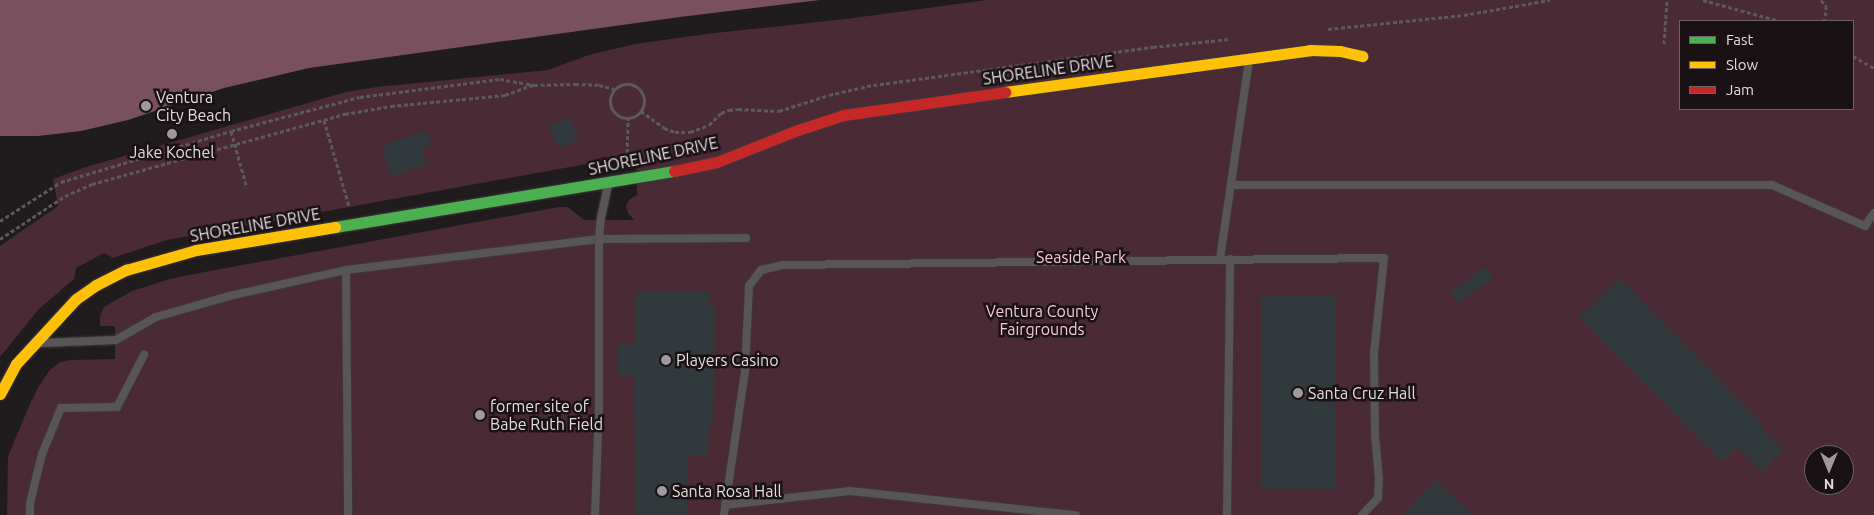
<!DOCTYPE html>
<html>
<head>
<meta charset="utf-8">
<style>
	body { margin:0 }
	#map { position:relative; width:1874px; height:515px; overflow:hidden; background:#201c1e; font-family:Ubuntu,sans-serif }
	div>[style] { position:absolute }
	.green>* { inset:0; background:#4a2a35 }
	.water>* { inset:0; background:#79505e }
	.building>* { inset:0; background:#32393d; transform-origin:0 0 }
	.path>* { height:3px; margin-top:-1.5px; transform-origin:0; background:repeating-linear-gradient(90deg,#5c595a 0 4px,transparent 0 6.5px) }
	.path>.ring { margin:-1.5px; padding:0; box-sizing:content-box; background:none; border:3px solid #5c595a; border-radius:50% }
	.roads { filter:drop-shadow(0 0 1px #3d393b) drop-shadow(0 0 1px #3d393b) }
	.lane>* { height:8px; margin:-4px; padding:0 4px; transform-origin:4px; border-radius:4px; background:#595556 }
	.fast>* { height:11px; margin:-5.5px; padding:0 5.5px; transform-origin:5.5px; border-radius:5.5px; background:#4caf50 }
	.slow>* { height:11px; margin:-5.5px; padding:0 5.5px; transform-origin:5.5px; border-radius:5.5px; background:#ffc107 }
	.jam>* { height:11px; margin:-5.5px; padding:0 5.5px; transform-origin:5.5px; border-radius:5.5px; background:#c62828 }
	.dots>* { width:14px; height:14px; translate:-50% -50%; box-sizing:border-box; border:2px solid #191114; border-radius:50% }
	span { translate:-50% -50%; white-space:nowrap; text-align:center; line-height:1.15; -webkit-text-stroke:5px #191114; paint-order:stroke }
	.street-label { font-size:16px; color:#e3ddde }
	.poi-label { font-size:16px; color:#e3ddde }
	.left { translate:0 -50%; text-align:left }
	.park-label { font-size:16px; color:#f7c8d6 }
	.legend { position:absolute; left:1679px; top:20px; width:175px; height:90px; box-sizing:border-box; background:#191114; border:1px solid #6a6365; margin:0; padding:6px 9px; list-style:none; font-size:15px; color:#e3ddde }
	.legend li { display:flex; align-items:center; gap:10px; height:25px }
	.legend b { width:25px; border:1px solid #6a6365 }
	.north { position:absolute; left:1804px; top:445px; width:50px; height:50px; box-sizing:border-box; background:#191114; border:1px solid #6a6365; border-radius:50%; rotate:180deg; font-size:14px; font-weight:700; line-height:20px; text-align:center; color:#e3ddde }
	.north::after { content:''; display:block; margin:auto; width:18px; height:22px; background:#9f999b; clip-path:polygon(50% 0,100% 100%,50% 72%,0 100%) }
</style>
</head>
<body>
<div id="map">
	<div class="green">
		<i style="clip-path:polygon(evenodd,987px 0,1874px 0,1874px 515px,7px 515px,8px 456px,30px 404px,39px 386px,50px 370px,60px 362px,71px 360px,115px 359px,115px 326px,100px 326px,100px 316px,104px 307px,132px 291px,170px 279px,199px 273px,559px 207px,568px 207px,584px 220px,634px 220px,628px 213px,626px 206px,630px 199px,637px 195px,636px 155px,167px 240px,113px 258px,104px 253px,76px 268px,74px 279px,38px 310px,0 357px,0 246px,58px 206px,53px 179px,86px 167px,346px 92px,377px 87px,548px 70px,589px 55px,635px 44px,706px 34px,846px 19px,987px 0,1680px 21px,1853px 21px,1853px 109px,1680px 109px,1680px 21px,987px 0,1814px 455px,1844px 455px,1844px 485px,1814px 485px,1814px 455px)"></i>
	</div>
	<div class="water">
		<i style="clip-path:polygon(0 0,820px 0,680px 17px,309px 68px,224px 88px,128px 120px,81px 131px,38px 136px,0 136px)"></i>
	</div>
	<div class="building">
		<i style="left:568px;top:117px;width:25px;height:22px;rotate:64deg"></i>
		<i style="clip-path:polygon(427px 131px,432px 145px,422px 148px,427px 164px,391px 176px,382px 145px)"></i>
		<i style="left:1485px;top:267px;width:14px;height:43px;rotate:54deg"></i>
		<i style="clip-path:polygon(1620px 279px,1761px 422px,1759px 424px,1783px 449px,1761px 472px,1737px 447px,1722px 462px,1579px 317px)"></i>
		<i style="clip-path:polygon(635px 292px,709px 292px,709px 306px,715px 306px,714px 421px,709px 421px,708px 456px,687px 456px,687px 515px,636px 515px,634px 376px,618px 376px,618px 344px,635px 344px)"></i>
		<i style="left:1262px;top:296px;width:73px;height:194px"></i>
		<i style="clip-path:polygon(1436px 480px,1472px 515px,1403px 515px)"></i>
	</div>
	<div class="path">
		<i style="left:1703px;top:0;width:80px;rotate:15.3deg"></i>
		<i style="left:1821px;top:0;width:8px;rotate:50deg"></i>
		<i style="left:1826px;top:6px;width:6px;rotate:90deg"></i>
		<i style="left:1826px;top:12px;width:9px;rotate:103deg"></i>
		<i style="left:1328px;top:29px;width:137px;rotate:-5.9deg"></i>
		<i style="left:1464px;top:15px;width:87px;rotate:-9.9deg"></i>
		<i style="left:1664px;top:44px;width:44px;rotate:-86.1deg"></i>
		<i style="left:1853px;top:56px;width:24px;rotate:30deg"></i>
		<i class="ring" style="left:610px;top:84px;width:31px;height:31px"></i>
		<i style="left:641px;top:111px;width:29px;rotate:36deg"></i>
		<i style="left:664px;top:128px;width:12px;rotate:20deg"></i>
		<i style="left:675px;top:132px;width:15px"></i>
		<i style="left:690px;top:132px;width:20px;rotate:-20deg"></i>
		<i style="left:709px;top:125px;width:17px;rotate:-45deg"></i>
		<i style="left:721px;top:113px;width:9px;rotate:-21deg"></i>
		<i style="left:729px;top:110px;width:9px;rotate:-6deg"></i>
		<i style="left:738px;top:109px;width:41px;rotate:2.8deg"></i>
		<i style="left:779px;top:111px;width:52px;rotate:-17.7deg"></i>
		<i style="left:829px;top:95px;width:39px;rotate:-13deg"></i>
		<i style="left:867px;top:86px;width:289px;rotate:-7.8deg"></i>
		<i style="left:1153px;top:47px;width:77px;rotate:-5.9deg"></i>
		<i style="left:324px;top:120px;width:90px;rotate:73.8deg"></i>
		<i style="left:231px;top:131px;width:59px;rotate:74.3deg"></i>
		<i style="left:627px;top:159px;width:41px;rotate:-88.6deg"></i>
		<i style="left:0;top:221px;width:72px;rotate:-32.6deg"></i>
		<i style="left:61px;top:182px;width:177px;rotate:-16.7deg"></i>
		<i style="left:231px;top:131px;width:133px;rotate:-14.8deg"></i>
		<i style="left:360px;top:97px;width:141px;rotate:-7.3deg"></i>
		<i style="left:500px;top:79px;width:35px;rotate:10deg"></i>
		<i style="left:534px;top:85px;width:41px;rotate:-1.4deg"></i>
		<i style="left:575px;top:84px;width:24px;rotate:2deg"></i>
		<i style="left:599px;top:85px;width:16px;rotate:14deg"></i>
		<i style="left:0;top:239px;width:78px;rotate:-33.5deg"></i>
		<i style="left:65px;top:196px;width:30px;rotate:-24deg"></i>
		<i style="left:92px;top:184px;width:263px;rotate:-15.5deg"></i>
		<i style="left:345px;top:114px;width:47px;rotate:-9.9deg"></i>
		<i style="left:391px;top:106px;width:115px;rotate:-5.5deg"></i>
		<i style="left:505px;top:95px;width:30px;rotate:-20deg"></i>
	</div>
	<div class="roads">
		<div class="lane">
			<i style="left:1231px;top:185px;width:541px"></i>
			<i style="left:1772px;top:185px;width:102px;rotate:23.8deg"></i>
			<i style="left:1865px;top:226px;width:16px;rotate:-55deg"></i>
			<i style="left:1220px;top:259px;width:200px;rotate:-81.7deg"></i>
			<i style="left:346px;top:270px;width:245px;rotate:89.5deg"></i>
			<i style="left:42px;top:343px;width:74px;rotate:-2.3deg"></i>
			<i style="left:116px;top:340px;width:46px;rotate:-29.9deg"></i>
			<i style="left:156px;top:317px;width:76px;rotate:-16deg"></i>
			<i style="left:229px;top:296px;width:120px;rotate:-12.5deg"></i>
			<i style="left:346px;top:270px;width:255px;rotate:-7deg"></i>
			<i style="left:599px;top:239px;width:147px;rotate:-0.4deg"></i>
			<i style="left:725px;top:505px;width:126px;rotate:-6.4deg"></i>
			<i style="left:850px;top:491px;width:227px;rotate:6.1deg"></i>
			<i style="left:30px;top:515px;width:12px;rotate:-90deg"></i>
			<i style="left:30px;top:503px;width:50px;rotate:-76.2deg"></i>
			<i style="left:42px;top:454px;width:50px;rotate:-67.6deg"></i>
			<i style="left:61px;top:408px;width:56px;rotate:-1deg"></i>
			<i style="left:117px;top:407px;width:59px;rotate:-62.6deg"></i>
			<i style="left:595px;top:515px;width:109px;rotate:-87.9deg"></i>
			<i style="left:599px;top:406px;width:167px;rotate:-90deg"></i>
			<i style="left:599px;top:239px;width:21px;rotate:-85deg"></i>
			<i style="left:601px;top:218px;width:34px;rotate:-78deg"></i>
			<i style="left:724px;top:515px;width:146px;rotate:-81.7deg"></i>
			<i style="left:745px;top:371px;width:85px;rotate:-87.3deg"></i>
			<i style="left:749px;top:286px;width:20px;rotate:-53deg"></i>
			<i style="left:761px;top:270px;width:23px;rotate:-13deg"></i>
			<i style="left:783px;top:265px;width:601px;rotate:-0.67deg"></i>
			<i style="left:1384px;top:258px;width:96px;rotate:96deg"></i>
			<i style="left:1374px;top:353px;width:82px;rotate:89.3deg"></i>
			<i style="left:1375px;top:435px;width:44px;rotate:84.8deg"></i>
			<i style="left:1379px;top:479px;width:19px;rotate:93deg"></i>
			<i style="left:1378px;top:498px;width:23px;rotate:133deg"></i>
			<i style="left:1227px;top:515px;width:256px;rotate:-89.3deg"></i>
		</div>
		<div class="fast">
			<i style="left:335px;top:227px;width:344px;rotate:-9.4deg"></i>
		</div>
		<div class="slow">
			<i style="left:1005px;top:92px;width:308px;rotate:-7.8deg"></i>
			<i style="left:1310px;top:50px;width:30px;rotate:2deg"></i>
			<i style="left:1340px;top:51px;width:23px;rotate:13deg"></i>
			<i style="left:0;top:394px;width:34px;rotate:-62deg"></i>
			<i style="left:16px;top:364px;width:88px;rotate:-47.3deg"></i>
			<i style="left:76px;top:299px;width:24px;rotate:-35deg"></i>
			<i style="left:96px;top:285px;width:34px;rotate:-27deg"></i>
			<i style="left:126px;top:270px;width:73px;rotate:-15.9deg"></i>
			<i style="left:196px;top:250px;width:141px;rotate:-9.4deg"></i>
		</div>
		<div class="jam">
			<i style="left:674px;top:171px;width:44px;rotate:-11.8deg"></i>
			<i style="left:717px;top:162px;width:87px;rotate:-21.6deg"></i>
			<i style="left:798px;top:130px;width:48px;rotate:-18.1deg"></i>
			<i style="left:844px;top:115px;width:163px;rotate:-8.1deg"></i>
		</div>
	</div>
	<div class="dots">
		<i style="left:146px;top:106px;background:#9f999b"></i>
		<i style="left:172px;top:134px;background:#9f999b"></i>
		<i style="left:666px;top:360px;background:#9f999b"></i>
		<i style="left:1298px;top:393px;background:#9f999b"></i>
		<i style="left:480px;top:415px;background:#9f999b"></i>
		<i style="left:662px;top:491px;background:#9f999b"></i>
	</div>
	<div class="street-label">
		<span style="left:1048px;top:70px;rotate:-8deg">SHORELINE DRIVE</span>
		<span style="left:653px;top:156px;rotate:-12deg">SHORELINE DRIVE</span>
		<span style="left:255px;top:225px;rotate:-10deg">SHORELINE DRIVE</span>
	</div>
	<div class="poi-label">
		<span class="left" style="left:156px;top:106px">Ventura<br>City Beach</span>
		<span style="left:172px;top:152px">Jake Kochel</span>
		<span class="left" style="left:676px;top:360px">Players Casino</span>
		<span class="left" style="left:1308px;top:393px">Santa Cruz Hall</span>
		<span class="left" style="left:490px;top:415px">former site of<br>Babe Ruth Field</span>
		<span class="left" style="left:672px;top:491px">Santa Rosa Hall</span>
	</div>
	<div class="park-label">
		<span style="left:1081px;top:257px">Seaside Park</span>
		<span style="left:1042px;top:320px">Ventura County<br>Fairgrounds</span>
	</div>
	<ul class="legend">
	<li><b style="height:6px;background:#4caf50"></b>Fast</li>
	<li><b style="height:6px;background:#ffc107"></b>Slow</li>
	<li><b style="height:6px;background:#c62828"></b>Jam</li>
	</ul>
	<div class="north">N</div>
</div>
</body>
</html>
